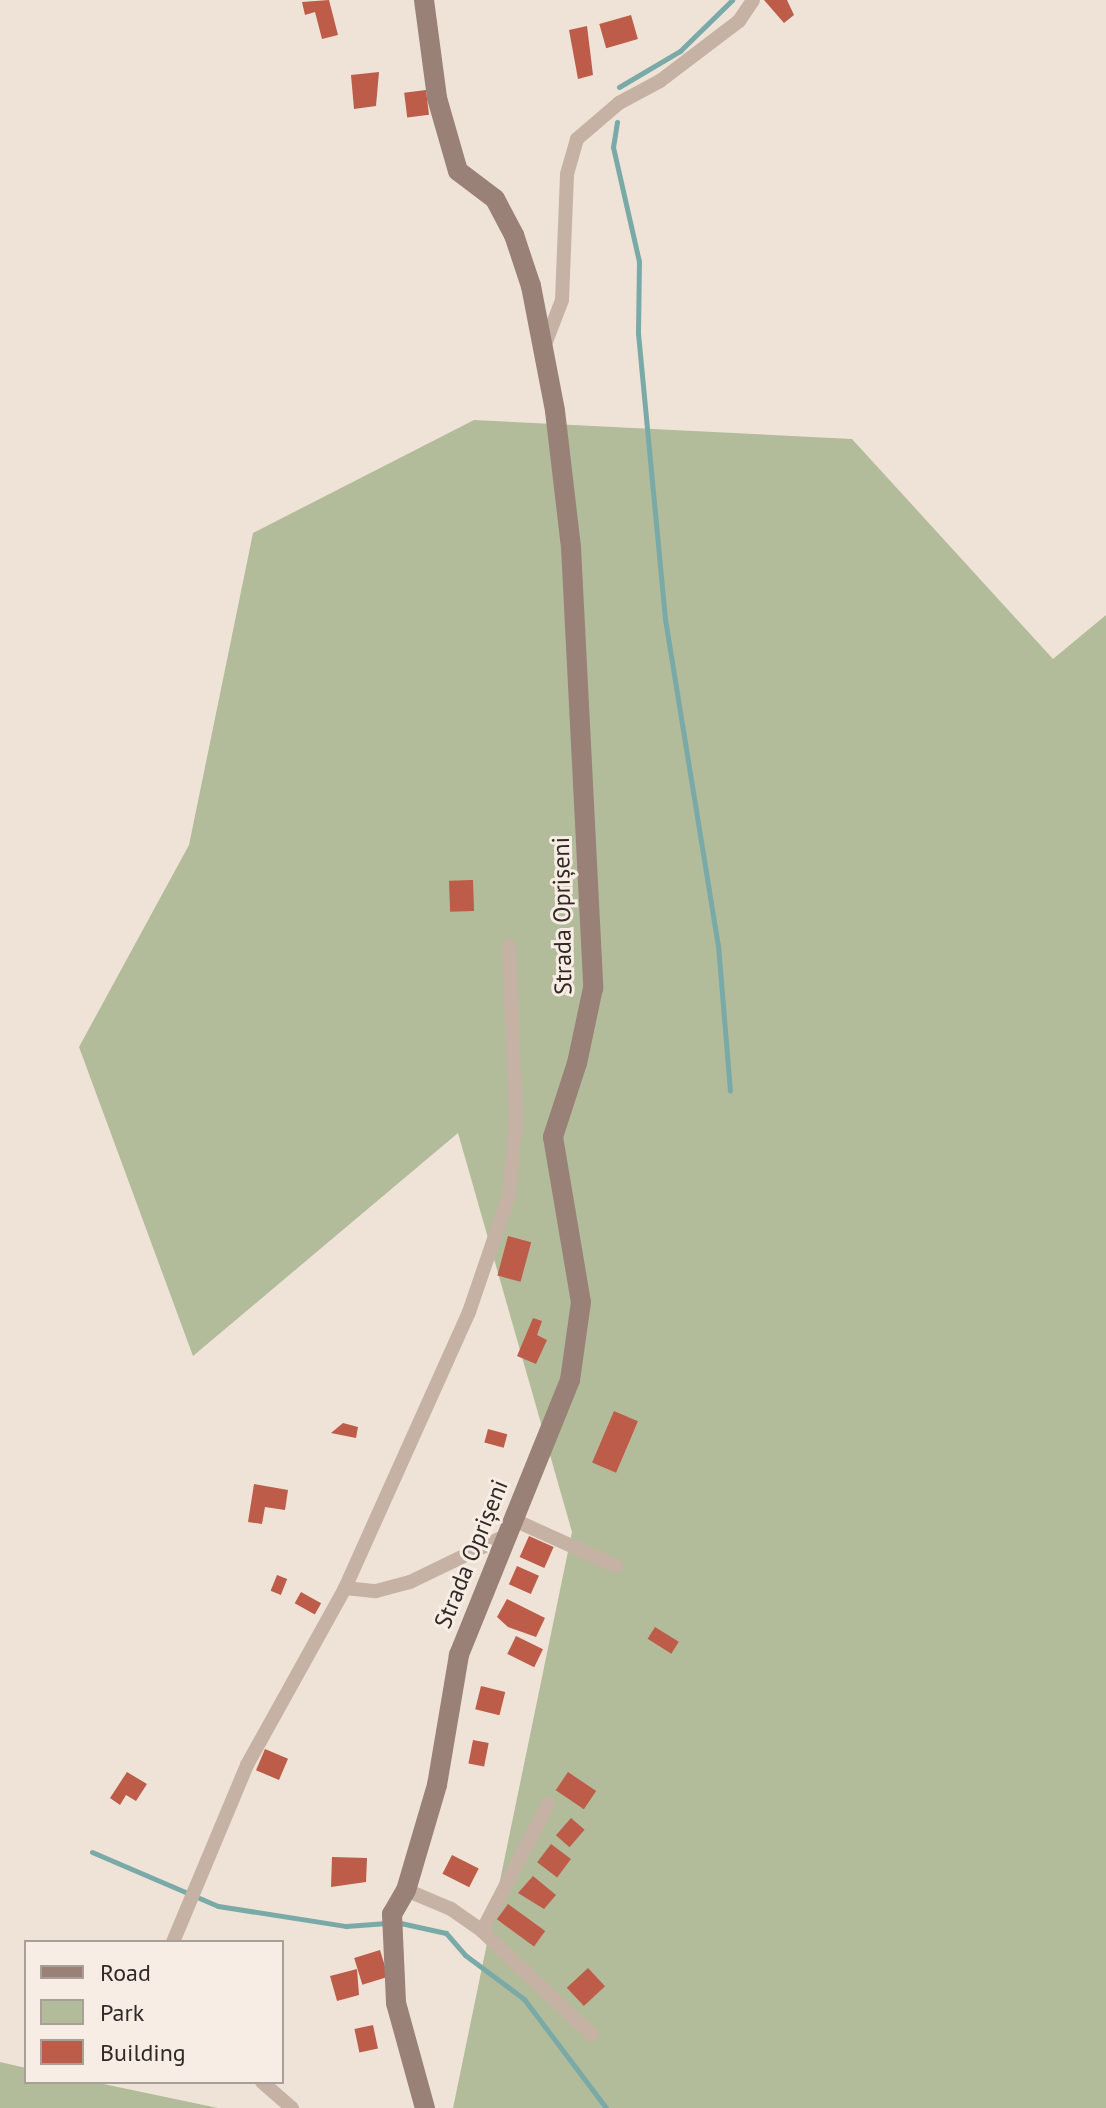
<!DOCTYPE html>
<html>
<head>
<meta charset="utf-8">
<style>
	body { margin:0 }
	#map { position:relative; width:1106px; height:2108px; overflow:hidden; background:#efe3d8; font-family:"PT Sans",sans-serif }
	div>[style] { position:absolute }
	.green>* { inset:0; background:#b3bc9a }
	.stream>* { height:5px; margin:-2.5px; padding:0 2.5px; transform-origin:2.5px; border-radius:2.5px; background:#7aaaa8 }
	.building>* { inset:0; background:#bd5c48; transform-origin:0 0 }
	.street>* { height:14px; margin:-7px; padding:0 7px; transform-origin:7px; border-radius:7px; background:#c6b2a5 }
	.secondary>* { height:20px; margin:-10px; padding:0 10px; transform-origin:10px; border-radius:10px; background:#998177 }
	span { translate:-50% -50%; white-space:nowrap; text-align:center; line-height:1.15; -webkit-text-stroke:6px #f7ede4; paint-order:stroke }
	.street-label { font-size:24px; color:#322926 }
	.legend { position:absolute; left:24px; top:1940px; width:260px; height:144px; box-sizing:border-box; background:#f7ede4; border:2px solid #a89f98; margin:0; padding:10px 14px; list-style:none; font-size:24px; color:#322926 }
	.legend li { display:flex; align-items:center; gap:16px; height:40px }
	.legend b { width:40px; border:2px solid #a89f98 }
</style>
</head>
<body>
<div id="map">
	<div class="green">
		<i style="clip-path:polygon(474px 420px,852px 439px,1053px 659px,1106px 615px,1106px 2108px,453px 2108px,572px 1532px,458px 1133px,193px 1356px,79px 1047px,189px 845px,253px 533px)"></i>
		<i style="clip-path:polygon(0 2062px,26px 2068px,26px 2082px,94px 2082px,218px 2108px,0 2108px)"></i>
	</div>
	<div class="stream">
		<i style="left:619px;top:87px;width:71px;rotate:-30.5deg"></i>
		<i style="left:680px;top:51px;width:73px;rotate:-44.4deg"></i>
		<i style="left:617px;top:122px;width:25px;rotate:99deg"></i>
		<i style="left:613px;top:147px;width:117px;rotate:77.2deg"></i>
		<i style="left:639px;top:261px;width:72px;rotate:90.8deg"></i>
		<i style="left:638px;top:333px;width:287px;rotate:84.6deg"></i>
		<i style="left:665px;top:619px;width:330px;rotate:80.8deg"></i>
		<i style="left:718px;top:945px;width:146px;rotate:85.3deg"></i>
		<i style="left:92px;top:1852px;width:137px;rotate:23.2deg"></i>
		<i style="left:218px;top:1906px;width:130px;rotate:8.9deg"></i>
		<i style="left:346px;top:1926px;width:41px;rotate:-4.2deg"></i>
		<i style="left:396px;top:1922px;width:51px;rotate:12.4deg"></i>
		<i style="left:446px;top:1933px;width:29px;rotate:49deg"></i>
		<i style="left:465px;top:1955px;width:74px;rotate:36.7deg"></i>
		<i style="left:524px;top:1999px;width:136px;rotate:53deg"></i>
	</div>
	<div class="building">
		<i style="clip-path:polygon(329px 0,338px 35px,322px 39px,315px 12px,305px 15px,302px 2px)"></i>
		<i style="clip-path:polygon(764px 0,787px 0,794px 15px,784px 23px)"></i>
		<i style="left:631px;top:15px;width:25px;height:33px;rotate:74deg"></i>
		<i style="clip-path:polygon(587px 26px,593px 75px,578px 79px,569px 30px)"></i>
		<i style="clip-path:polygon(379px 72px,376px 106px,354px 109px,351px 75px)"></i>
		<i style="left:426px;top:90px;width:25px;height:22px;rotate:83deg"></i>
		<i style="left:473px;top:880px;width:31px;height:24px;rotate:88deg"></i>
		<i style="left:508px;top:1236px;width:24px;height:41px;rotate:15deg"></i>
		<i style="clip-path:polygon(533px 1318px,542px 1321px,537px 1335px,547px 1340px,536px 1364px,517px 1356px)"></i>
		<i style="left:614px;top:1411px;width:26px;height:56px;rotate:23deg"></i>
		<i style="clip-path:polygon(343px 1423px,358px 1427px,356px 1438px,331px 1433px)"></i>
		<i style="left:488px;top:1429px;width:20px;height:14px;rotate:15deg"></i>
		<i style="clip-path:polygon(254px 1484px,288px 1490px,285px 1510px,265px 1507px,262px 1524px,248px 1522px)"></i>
		<i style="left:529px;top:1536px;width:27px;height:23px;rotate:24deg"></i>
		<i style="left:517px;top:1566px;width:24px;height:20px;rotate:24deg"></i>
		<i style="left:277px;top:1575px;width:11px;height:17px;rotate:22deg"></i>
		<i style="left:301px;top:1592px;width:23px;height:13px;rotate:29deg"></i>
		<i style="clip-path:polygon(507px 1599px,545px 1618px,536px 1637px,508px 1627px,497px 1617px)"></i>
		<i style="left:655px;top:1627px;width:28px;height:14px;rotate:32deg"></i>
		<i style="left:516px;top:1636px;width:30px;height:20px;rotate:26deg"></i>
		<i style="left:481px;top:1686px;width:25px;height:24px;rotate:14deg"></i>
		<i style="left:473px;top:1740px;width:16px;height:24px;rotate:11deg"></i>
		<i style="left:265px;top:1749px;width:25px;height:23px;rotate:23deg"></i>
		<i style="clip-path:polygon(127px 1772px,147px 1784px,136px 1801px,126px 1795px,120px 1805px,110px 1798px)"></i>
		<i style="left:568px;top:1772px;width:34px;height:22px;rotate:34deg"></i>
		<i style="left:571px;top:1818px;width:18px;height:23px;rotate:41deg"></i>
		<i style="left:551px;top:1844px;width:25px;height:23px;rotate:37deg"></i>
		<i style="left:452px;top:1855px;width:30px;height:21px;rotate:27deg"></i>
		<i style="clip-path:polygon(332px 1857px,367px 1858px,366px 1882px,331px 1887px)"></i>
		<i style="clip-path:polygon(533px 1876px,556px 1895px,544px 1909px,518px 1893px)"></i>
		<i style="left:508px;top:1904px;width:46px;height:19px;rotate:36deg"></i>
		<i style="left:380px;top:1950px;width:28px;height:27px;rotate:73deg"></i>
		<i style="left:588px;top:1968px;width:25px;height:29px;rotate:47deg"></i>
		<i style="clip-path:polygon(357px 1969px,359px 1995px,337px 2001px,330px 1976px)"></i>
		<i style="left:373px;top:2025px;width:24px;height:19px;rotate:78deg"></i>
	</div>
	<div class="street">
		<i style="left:544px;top:347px;width:50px;rotate:-69deg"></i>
		<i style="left:562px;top:300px;width:126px;rotate:-87.7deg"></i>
		<i style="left:567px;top:174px;width:36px;rotate:-74deg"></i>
		<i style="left:577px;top:139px;width:55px;rotate:-40.6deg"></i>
		<i style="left:619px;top:103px;width:47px;rotate:-28.2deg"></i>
		<i style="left:660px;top:81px;width:99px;rotate:-37.2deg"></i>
		<i style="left:739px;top:21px;width:25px;rotate:-56deg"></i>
		<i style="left:512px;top:1519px;width:114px;rotate:24.3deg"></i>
		<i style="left:345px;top:1588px;width:303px;rotate:-65.8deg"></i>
		<i style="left:469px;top:1312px;width:124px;rotate:-71.1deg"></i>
		<i style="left:509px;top:1195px;width:74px;rotate:-84.6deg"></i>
		<i style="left:516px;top:1121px;width:175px;rotate:-92.3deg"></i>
		<i style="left:406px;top:1890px;width:49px;rotate:22.9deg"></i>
		<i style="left:451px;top:1909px;width:38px;rotate:35deg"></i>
		<i style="left:482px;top:1931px;width:143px;rotate:-62.5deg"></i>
		<i style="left:482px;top:1931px;width:151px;rotate:43.4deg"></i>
		<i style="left:173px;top:1942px;width:192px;rotate:-67.3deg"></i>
		<i style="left:247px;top:1765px;width:202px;rotate:-61deg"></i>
		<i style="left:345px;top:1588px;width:31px;rotate:6deg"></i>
		<i style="left:376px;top:1591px;width:35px;rotate:-15deg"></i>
		<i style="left:410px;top:1582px;width:106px;rotate:-25.8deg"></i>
		<i style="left:262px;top:2082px;width:40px;rotate:41deg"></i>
	</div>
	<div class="secondary">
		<i style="left:424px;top:0;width:99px;rotate:82.4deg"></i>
		<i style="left:437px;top:98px;width:76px;rotate:74deg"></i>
		<i style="left:458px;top:171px;width:46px;rotate:37.1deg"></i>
		<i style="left:495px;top:199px;width:41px;rotate:62.2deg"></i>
		<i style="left:514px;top:235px;width:54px;rotate:71.6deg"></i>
		<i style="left:531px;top:286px;width:127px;rotate:79.1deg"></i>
		<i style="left:555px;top:411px;width:137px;rotate:83.3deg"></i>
		<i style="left:571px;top:547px;width:442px;rotate:87.1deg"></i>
		<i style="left:593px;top:988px;width:77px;rotate:102deg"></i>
		<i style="left:577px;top:1063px;width:78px;rotate:108deg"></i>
		<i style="left:553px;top:1137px;width:167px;rotate:80.4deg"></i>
		<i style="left:581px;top:1302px;width:79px;rotate:98deg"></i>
		<i style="left:570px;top:1380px;width:297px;rotate:112deg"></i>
		<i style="left:459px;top:1655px;width:132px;rotate:99.6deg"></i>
		<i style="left:437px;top:1785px;width:109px;rotate:106.4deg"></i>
		<i style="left:406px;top:1890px;width:28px;rotate:120deg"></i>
		<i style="left:392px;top:1914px;width:89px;rotate:87.4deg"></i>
		<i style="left:396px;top:2003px;width:109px;rotate:74.6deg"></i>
	</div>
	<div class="street-label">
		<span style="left:562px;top:916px;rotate:-91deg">Strada Oprișeni</span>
		<span style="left:471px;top:1554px;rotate:-68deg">Strada Oprișeni</span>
	</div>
	<ul class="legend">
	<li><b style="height:10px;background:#998177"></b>Road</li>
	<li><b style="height:22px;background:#b3bc9a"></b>Park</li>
	<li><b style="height:22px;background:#bd5c48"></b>Building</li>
	</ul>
</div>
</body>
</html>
